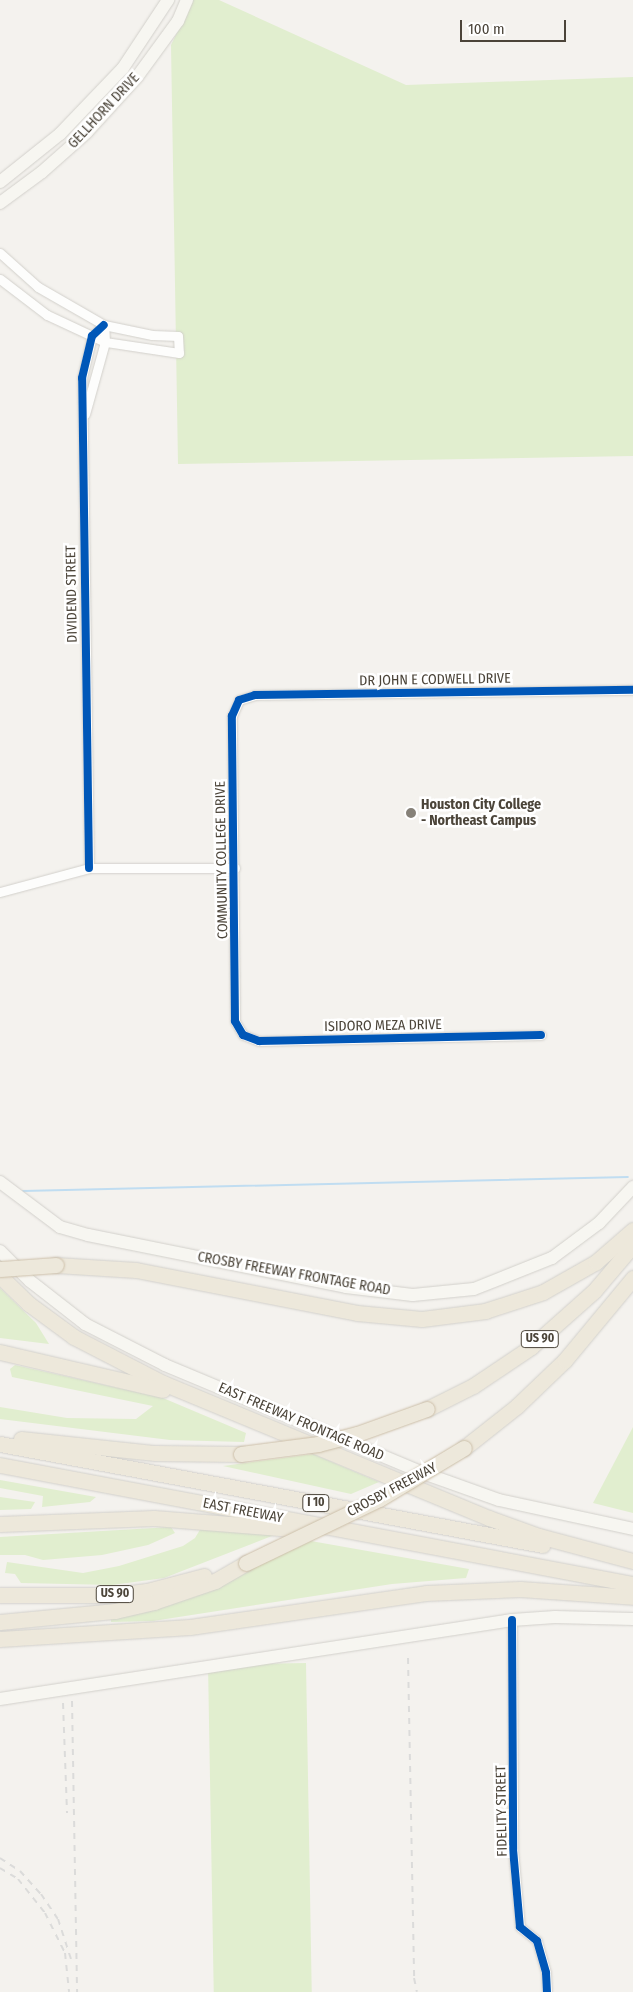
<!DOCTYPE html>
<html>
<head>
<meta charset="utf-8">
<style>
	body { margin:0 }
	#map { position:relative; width:633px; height:1992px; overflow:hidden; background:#f4f2ee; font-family:"Fira Sans Condensed",sans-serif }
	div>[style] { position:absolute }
	.green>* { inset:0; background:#e1eecf; transform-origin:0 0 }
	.stream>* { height:2px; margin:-1px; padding:0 1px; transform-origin:1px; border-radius:1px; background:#c0ddf1 }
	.roads { filter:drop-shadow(0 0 1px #d2d0cb) drop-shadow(0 0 1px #d2d0cb) }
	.minor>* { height:9px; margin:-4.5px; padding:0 4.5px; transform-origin:4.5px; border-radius:4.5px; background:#fdfdfc }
	.secondary>* { height:12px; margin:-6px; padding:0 6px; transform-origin:6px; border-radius:6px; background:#f7f6f1 }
	.motorway>* { height:15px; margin:-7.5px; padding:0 7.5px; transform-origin:7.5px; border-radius:7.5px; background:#ede8db }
	.rail>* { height:2px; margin-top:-1px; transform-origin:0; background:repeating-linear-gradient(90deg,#dbdbda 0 6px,transparent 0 12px) }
	.bridges { filter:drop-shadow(0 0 1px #ccbfa9) drop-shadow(0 0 1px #ccbfa9) }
	.motorway-bridge>* { height:15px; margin:-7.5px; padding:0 7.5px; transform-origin:7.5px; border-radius:7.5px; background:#ede8db }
	.cycleway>* { height:8px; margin:-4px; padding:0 4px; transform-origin:4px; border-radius:4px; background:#0057b8 }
	.dots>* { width:14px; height:14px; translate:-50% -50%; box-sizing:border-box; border:2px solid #fff; border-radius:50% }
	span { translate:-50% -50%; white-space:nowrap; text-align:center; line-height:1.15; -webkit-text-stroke:5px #fff; paint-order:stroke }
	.shield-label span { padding:1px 4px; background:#fff; border:1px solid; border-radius:4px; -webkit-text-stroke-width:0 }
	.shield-label { font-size:12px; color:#4b4439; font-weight:700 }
	.street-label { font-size:14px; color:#4b4439 }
	.poi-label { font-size:14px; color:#4b4439; font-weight:700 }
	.left { translate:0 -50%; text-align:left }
	.scale { position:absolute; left:460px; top:20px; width:106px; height:22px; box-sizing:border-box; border:2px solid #4b4439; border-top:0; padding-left:6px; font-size:15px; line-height:18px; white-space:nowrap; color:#4b4439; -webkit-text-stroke:4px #fff; paint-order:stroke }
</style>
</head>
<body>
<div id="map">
	<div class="green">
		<i style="clip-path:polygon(193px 0,219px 0,406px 85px,633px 77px,633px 456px,178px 464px,171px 45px)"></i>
		<i style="clip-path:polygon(0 1288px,36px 1323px,49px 1344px,0 1338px)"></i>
		<i style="clip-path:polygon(15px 1365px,163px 1398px,246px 1433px,244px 1442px,170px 1440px,0 1419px,0 1407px,67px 1418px,136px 1419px,153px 1406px,12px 1377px,10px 1369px)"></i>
		<i style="clip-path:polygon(633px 1427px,633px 1513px,593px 1503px)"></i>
		<i style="clip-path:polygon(313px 1454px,379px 1482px,351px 1494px,223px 1466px)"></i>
		<i style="clip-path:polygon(0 1480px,96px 1497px,90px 1502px,42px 1507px,43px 1496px,0 1488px)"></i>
		<i style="clip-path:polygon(0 1497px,35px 1502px,31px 1509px,0 1510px)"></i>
		<i style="clip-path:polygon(171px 1527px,175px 1533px,148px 1545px,102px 1555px,43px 1560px,25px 1555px,0 1555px,0 1537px)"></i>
		<i style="clip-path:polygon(201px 1528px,277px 1534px,164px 1578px,112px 1585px,21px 1583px,15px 1574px,5px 1573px,7px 1562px,83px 1573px,119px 1566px,183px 1546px,195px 1538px)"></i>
		<i style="clip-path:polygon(311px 1541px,469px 1569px,466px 1578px,392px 1584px,153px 1621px,111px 1622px,111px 1617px,198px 1594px)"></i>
		<i style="left:306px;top:1663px;width:329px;height:98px;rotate:89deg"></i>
	</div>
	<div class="stream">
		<i style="left:23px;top:1191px;width:605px;rotate:-1.33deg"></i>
	</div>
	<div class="roads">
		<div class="minor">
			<i style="left:0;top:253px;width:51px;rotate:41.8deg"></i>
			<i style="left:38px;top:287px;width:76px;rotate:29.9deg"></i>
			<i style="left:104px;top:325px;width:49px;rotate:11.8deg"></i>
			<i style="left:152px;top:335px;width:26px;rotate:2deg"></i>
			<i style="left:178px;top:336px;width:17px;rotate:87deg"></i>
			<i style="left:179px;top:353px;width:75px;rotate:-171.5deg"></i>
			<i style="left:105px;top:342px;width:64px;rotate:-155deg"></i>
			<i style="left:47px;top:315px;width:59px;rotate:-142.5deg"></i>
			<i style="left:85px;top:414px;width:75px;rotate:-74.5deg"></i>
			<i style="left:105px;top:342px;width:17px;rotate:-93deg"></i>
			<i style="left:89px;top:868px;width:490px;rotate:-90.8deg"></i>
			<i style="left:82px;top:378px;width:43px;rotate:-76.6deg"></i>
			<i style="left:92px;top:336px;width:16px;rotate:-43deg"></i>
			<i style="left:0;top:892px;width:92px;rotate:-15.1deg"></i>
			<i style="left:89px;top:868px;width:146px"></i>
			<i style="left:541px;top:1035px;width:282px;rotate:178.8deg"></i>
			<i style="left:259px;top:1041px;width:17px;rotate:-159deg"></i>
			<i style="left:243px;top:1035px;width:16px;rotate:-120deg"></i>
			<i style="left:235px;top:1021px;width:305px;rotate:-90.6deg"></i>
			<i style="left:232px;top:716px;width:17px;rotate:-66deg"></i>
			<i style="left:239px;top:700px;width:17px;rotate:-17deg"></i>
			<i style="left:255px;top:695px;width:378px;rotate:-0.8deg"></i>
			<i style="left:512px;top:1620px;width:229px;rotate:89.7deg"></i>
			<i style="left:513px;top:1849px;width:78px;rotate:84.9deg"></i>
			<i style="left:520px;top:1927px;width:22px;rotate:39deg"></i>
			<i style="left:537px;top:1941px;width:33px;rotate:74deg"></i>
			<i style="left:546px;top:1973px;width:19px;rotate:87deg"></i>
		</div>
		<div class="secondary">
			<i style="left:0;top:182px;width:77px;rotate:-38.7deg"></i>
			<i style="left:60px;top:134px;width:91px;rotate:-46.3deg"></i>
			<i style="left:123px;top:68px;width:82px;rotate:-56.5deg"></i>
			<i style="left:0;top:203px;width:52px;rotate:-36.4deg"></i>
			<i style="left:42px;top:172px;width:60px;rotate:-41.6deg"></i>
			<i style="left:87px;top:132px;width:74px;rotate:-47.7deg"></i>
			<i style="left:137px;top:77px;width:69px;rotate:-53.8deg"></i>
			<i style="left:178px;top:21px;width:23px;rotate:-67deg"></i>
			<i style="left:0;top:1182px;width:75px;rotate:36.9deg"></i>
			<i style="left:60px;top:1227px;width:29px;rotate:16deg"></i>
			<i style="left:88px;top:1235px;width:263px;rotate:11.4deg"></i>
			<i style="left:346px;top:1287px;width:67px;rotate:6.8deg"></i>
			<i style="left:413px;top:1295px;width:61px;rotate:-5.6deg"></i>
			<i style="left:474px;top:1289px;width:84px;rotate:-21.7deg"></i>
			<i style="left:552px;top:1258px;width:59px;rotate:-36.7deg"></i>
			<i style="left:599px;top:1223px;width:50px;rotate:-46.6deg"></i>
			<i style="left:0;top:1251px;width:42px;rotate:45deg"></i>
			<i style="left:30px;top:1281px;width:70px;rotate:38deg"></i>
			<i style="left:85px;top:1324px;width:90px;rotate:27.1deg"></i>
			<i style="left:165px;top:1365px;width:283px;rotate:22.7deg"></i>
			<i style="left:426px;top:1474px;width:77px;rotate:19.6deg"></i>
			<i style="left:499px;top:1500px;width:137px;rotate:12.2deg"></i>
			<i style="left:0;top:1699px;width:518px;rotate:-8.77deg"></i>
			<i style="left:512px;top:1620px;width:43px;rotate:-4deg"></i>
			<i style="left:555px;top:1617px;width:78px;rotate:1.5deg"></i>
		</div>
		<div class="motorway">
			<i style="left:56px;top:1265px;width:80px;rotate:3.6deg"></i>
			<i style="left:136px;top:1270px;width:225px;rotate:11deg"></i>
			<i style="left:357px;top:1313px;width:65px;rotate:5.3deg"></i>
			<i style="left:422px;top:1319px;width:64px;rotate:-7.2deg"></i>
			<i style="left:485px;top:1311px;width:61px;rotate:-18.1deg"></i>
			<i style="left:543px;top:1292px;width:61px;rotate:-29.5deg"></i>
			<i style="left:596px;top:1262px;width:49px;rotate:-40.9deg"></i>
			<i style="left:0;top:1276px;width:40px;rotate:44deg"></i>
			<i style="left:29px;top:1304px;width:56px;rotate:36.3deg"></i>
			<i style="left:74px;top:1337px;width:100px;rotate:27.3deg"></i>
			<i style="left:163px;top:1383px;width:353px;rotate:22.5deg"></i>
			<i style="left:489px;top:1518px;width:53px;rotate:19.8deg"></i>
			<i style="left:539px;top:1536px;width:97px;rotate:14.9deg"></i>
			<i style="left:0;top:1352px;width:167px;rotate:13.1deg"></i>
			<i style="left:427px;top:1409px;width:51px;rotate:-26.6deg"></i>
			<i style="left:473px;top:1386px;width:70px;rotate:-33.9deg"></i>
			<i style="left:531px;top:1347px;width:84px;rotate:-41.6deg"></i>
			<i style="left:594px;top:1291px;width:60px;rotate:-49.7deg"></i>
			<i style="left:21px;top:1439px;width:135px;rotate:6deg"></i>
			<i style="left:155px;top:1453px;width:86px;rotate:0.7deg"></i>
			<i style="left:0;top:1444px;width:552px;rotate:10.54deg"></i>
			<i style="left:464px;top:1448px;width:68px;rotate:-38.4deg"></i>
			<i style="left:517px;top:1406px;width:66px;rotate:-43.8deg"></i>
			<i style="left:565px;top:1360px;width:107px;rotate:-50.3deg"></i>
			<i style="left:0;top:1465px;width:644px;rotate:10.65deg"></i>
			<i style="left:0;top:1524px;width:154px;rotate:-2.2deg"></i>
			<i style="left:154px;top:1518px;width:139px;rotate:4.5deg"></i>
			<i style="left:0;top:1595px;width:114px"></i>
			<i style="left:114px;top:1595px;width:33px;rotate:-7deg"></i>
			<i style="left:147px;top:1591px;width:59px;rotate:-14.7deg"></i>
			<i style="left:0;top:1622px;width:116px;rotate:-5.5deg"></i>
			<i style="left:115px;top:1611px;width:40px;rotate:-13deg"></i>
			<i style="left:154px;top:1602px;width:65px;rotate:-19deg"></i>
			<i style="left:215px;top:1581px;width:36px;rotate:-30deg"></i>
			<i style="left:0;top:1639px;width:190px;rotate:-3.6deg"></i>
			<i style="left:190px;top:1627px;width:238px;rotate:-8.2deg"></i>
			<i style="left:426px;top:1593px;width:94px;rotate:-2.4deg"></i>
			<i style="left:520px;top:1589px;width:113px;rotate:4deg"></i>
		</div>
	</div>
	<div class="rail">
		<i style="left:408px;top:1658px;width:320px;rotate:88.9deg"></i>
		<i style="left:414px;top:1978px;width:14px;rotate:78deg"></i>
		<i style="left:72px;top:1701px;width:291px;rotate:89deg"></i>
		<i style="left:63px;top:1703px;width:110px;rotate:87.9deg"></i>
		<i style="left:0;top:1858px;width:24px;rotate:33deg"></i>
		<i style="left:20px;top:1871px;width:31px;rotate:48deg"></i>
		<i style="left:41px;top:1894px;width:30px;rotate:56deg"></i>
		<i style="left:58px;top:1919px;width:42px;rotate:72deg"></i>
		<i style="left:0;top:1868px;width:21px;rotate:31deg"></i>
		<i style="left:18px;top:1879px;width:43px;rotate:51.5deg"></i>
		<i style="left:45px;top:1913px;width:45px;rotate:63.4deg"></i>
		<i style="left:65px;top:1953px;width:39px;rotate:84deg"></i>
	</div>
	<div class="bridges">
		<div class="motorway-bridge">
			<i style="left:0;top:1269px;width:56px;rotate:-4.1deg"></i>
			<i style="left:241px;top:1454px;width:78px;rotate:-7.4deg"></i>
			<i style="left:318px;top:1444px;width:40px;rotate:-14.4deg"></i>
			<i style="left:357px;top:1434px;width:74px;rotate:-19.7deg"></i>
			<i style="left:246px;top:1563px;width:148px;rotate:-25.7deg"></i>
			<i style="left:379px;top:1499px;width:99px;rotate:-31deg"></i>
		</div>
	</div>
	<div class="cycleway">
		<i style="left:89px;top:868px;width:490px;rotate:-90.8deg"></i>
		<i style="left:82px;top:378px;width:43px;rotate:-76.6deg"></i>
		<i style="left:92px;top:336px;width:16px;rotate:-43deg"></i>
		<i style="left:541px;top:1035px;width:282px;rotate:178.8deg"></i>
		<i style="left:259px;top:1041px;width:17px;rotate:-159deg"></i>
		<i style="left:243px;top:1035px;width:16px;rotate:-120deg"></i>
		<i style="left:235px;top:1021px;width:305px;rotate:-90.6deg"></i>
		<i style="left:232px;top:716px;width:17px;rotate:-66deg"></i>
		<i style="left:239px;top:700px;width:17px;rotate:-17deg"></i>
		<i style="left:255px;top:695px;width:378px;rotate:-0.8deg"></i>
		<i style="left:512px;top:1620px;width:229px;rotate:89.7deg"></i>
		<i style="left:513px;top:1849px;width:78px;rotate:84.9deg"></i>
		<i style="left:520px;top:1927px;width:22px;rotate:39deg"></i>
		<i style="left:537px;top:1941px;width:33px;rotate:74deg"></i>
		<i style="left:546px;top:1973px;width:19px;rotate:87deg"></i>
	</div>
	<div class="dots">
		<i style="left:411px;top:813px;background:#868178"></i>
	</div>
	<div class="shield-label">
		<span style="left:540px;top:1339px">US 90</span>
		<span style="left:316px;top:1503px">I 10</span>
		<span style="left:115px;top:1594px">US 90</span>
	</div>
	<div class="street-label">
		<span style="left:104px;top:111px;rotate:-47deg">GELLHORN DRIVE</span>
		<span style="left:72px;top:594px;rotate:-91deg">DIVIDEND STREET</span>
		<span style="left:435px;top:680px;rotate:-1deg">DR JOHN E CODWELL DRIVE</span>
		<span style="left:222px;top:860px;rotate:-91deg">COMMUNITY COLLEGE DRIVE</span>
		<span style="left:383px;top:1026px;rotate:-1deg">ISIDORO MEZA DRIVE</span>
		<span style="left:294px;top:1274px;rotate:10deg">CROSBY FREEWAY FRONTAGE ROAD</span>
		<span style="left:301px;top:1422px;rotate:23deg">EAST FREEWAY FRONTAGE ROAD</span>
		<span style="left:392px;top:1490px;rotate:-28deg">CROSBY FREEWAY</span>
		<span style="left:243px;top:1511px;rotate:11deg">EAST FREEWAY</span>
		<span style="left:502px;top:1811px;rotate:-91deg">FIDELITY STREET</span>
	</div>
	<div class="poi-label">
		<span class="left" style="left:421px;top:813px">Houston City College<br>- Northeast Campus</span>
	</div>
	<div class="scale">100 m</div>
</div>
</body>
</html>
